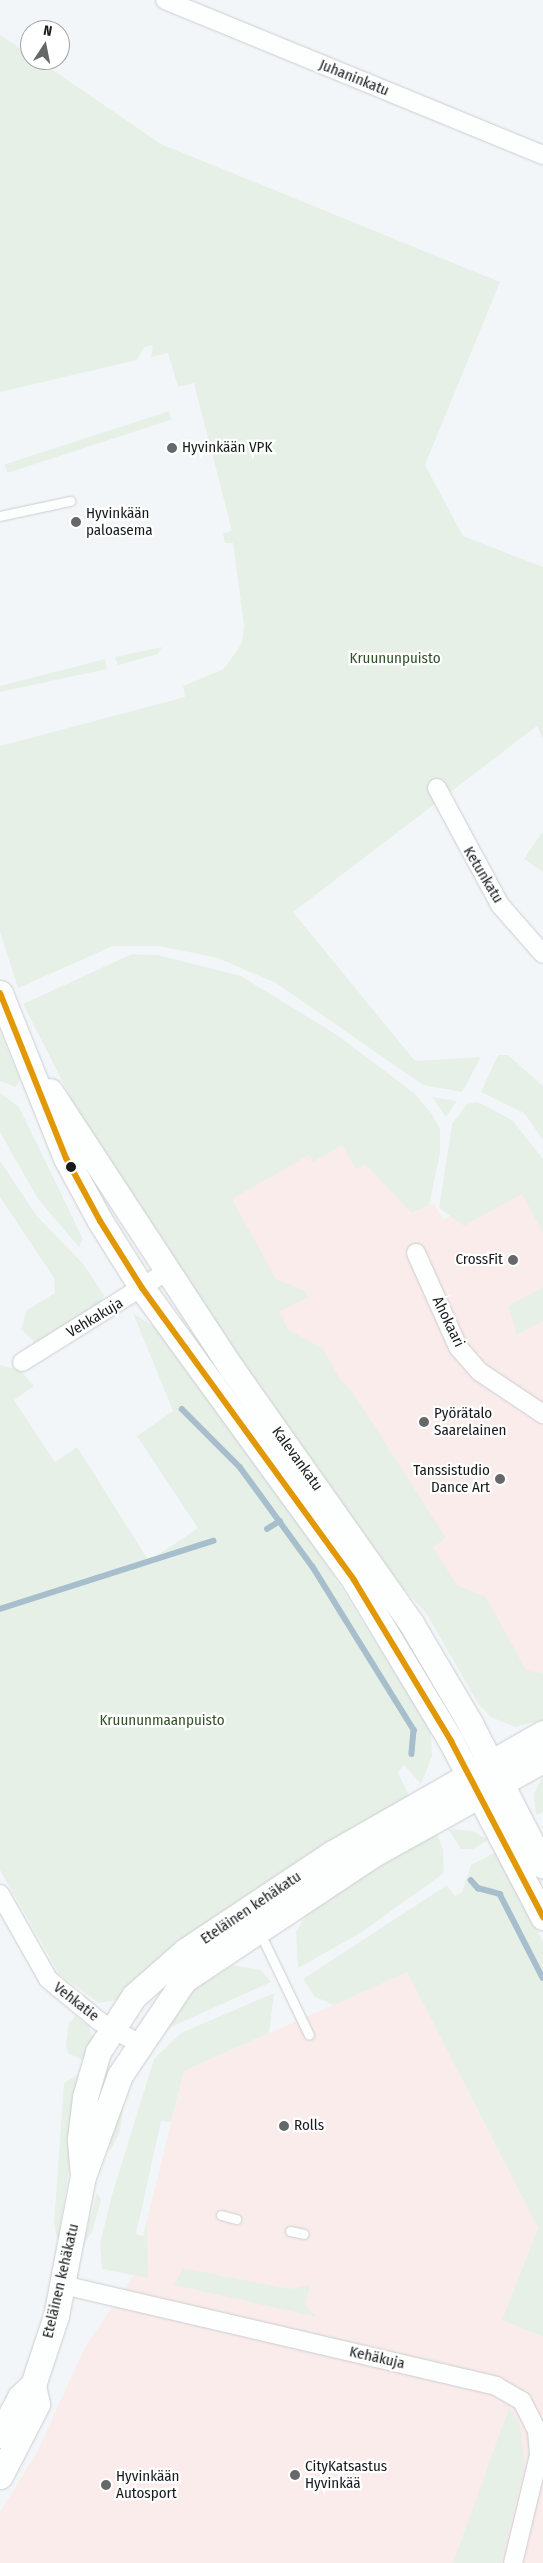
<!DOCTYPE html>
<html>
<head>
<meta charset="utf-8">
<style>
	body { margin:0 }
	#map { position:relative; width:543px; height:2563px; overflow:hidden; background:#f3f6f9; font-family:"Fira Sans Condensed",sans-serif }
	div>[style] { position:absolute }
	.industrial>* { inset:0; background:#faeceb }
	.green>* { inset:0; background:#e7f0e7; transform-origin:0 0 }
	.stream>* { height:5.5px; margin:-2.75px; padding:0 2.75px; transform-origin:2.75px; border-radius:2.75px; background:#a7becd }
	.roads { filter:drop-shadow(0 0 1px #cbcdd0) drop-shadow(0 0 1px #cbcdd0) }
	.lane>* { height:9px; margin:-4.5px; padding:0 4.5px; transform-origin:4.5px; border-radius:4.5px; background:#fdfefe }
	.street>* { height:18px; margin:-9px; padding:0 9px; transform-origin:9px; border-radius:9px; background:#fdfefe }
	.secondary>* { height:25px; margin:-12.5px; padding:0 12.5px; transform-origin:12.5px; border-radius:12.5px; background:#fdfefe }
	.bus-1>* { height:6px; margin:-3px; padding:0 3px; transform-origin:3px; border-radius:3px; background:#e19803 }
	.dots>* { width:14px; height:14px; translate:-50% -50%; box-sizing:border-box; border:2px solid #fff; border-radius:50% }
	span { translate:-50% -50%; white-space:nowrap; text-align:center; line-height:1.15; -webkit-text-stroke:4.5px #fff; paint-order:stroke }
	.street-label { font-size:15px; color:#181a1c }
	.poi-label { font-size:15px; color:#181a1c }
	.left { translate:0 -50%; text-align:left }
	.right { translate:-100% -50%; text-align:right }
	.park-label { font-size:15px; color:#325229 }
	.north { position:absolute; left:20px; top:20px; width:50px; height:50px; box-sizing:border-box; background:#fff; border:1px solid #a3a3a4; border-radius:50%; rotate:11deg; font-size:14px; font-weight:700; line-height:20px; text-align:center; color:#181a1c }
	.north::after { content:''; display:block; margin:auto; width:18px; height:22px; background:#656769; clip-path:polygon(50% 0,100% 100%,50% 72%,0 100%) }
</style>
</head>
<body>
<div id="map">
	<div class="industrial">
		<i style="clip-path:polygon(343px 1119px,412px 1213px,434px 1203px,443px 1220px,523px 1175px,543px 1204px,543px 1699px,489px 1686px,198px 1193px)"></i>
		<i style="clip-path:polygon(407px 1972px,538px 2228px,502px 2320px,543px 2337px,543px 2563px,0 2563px,0 2512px,37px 2452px,85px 2347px,133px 2276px,184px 2071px)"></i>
	</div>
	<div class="green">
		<i style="clip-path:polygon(0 35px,30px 55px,30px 60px,38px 60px,161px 144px,500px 282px,425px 465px,463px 536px,543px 567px,543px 739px,537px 726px,293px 912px,415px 1061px,481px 1057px,462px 1092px,423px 1085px,276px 983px,218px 958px,159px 946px,113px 946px,18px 988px,0 932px,0 746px,185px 697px,183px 686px,224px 669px,242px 643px,244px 625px,233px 543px,225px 543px,223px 533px,232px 531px,194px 383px,178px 387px,168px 353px,151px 357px,153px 345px,144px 347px,137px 360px,0 392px)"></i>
		<i style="left:169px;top:411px;width:9px;height:173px;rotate:72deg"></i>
		<i style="clip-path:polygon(162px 647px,158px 654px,118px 665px,115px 657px)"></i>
		<i style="clip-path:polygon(105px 659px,107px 669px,0 692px,0 686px)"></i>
		<i style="clip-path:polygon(543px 831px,543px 872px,524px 859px)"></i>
		<i style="clip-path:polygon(132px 954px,158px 955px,241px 976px,337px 1035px,414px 1093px,432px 1114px,440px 1129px,440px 1154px,429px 1205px,412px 1213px,365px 1164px,356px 1169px,342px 1145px,313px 1162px,309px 1155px,232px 1199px,276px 1279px,304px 1290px,308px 1297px,279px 1312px,288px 1329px,323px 1349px,342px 1382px,352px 1391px,446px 1538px,433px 1547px,457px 1585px,486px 1597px,526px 1670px,543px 1673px,543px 1720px,515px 1727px,491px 1717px,479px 1705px,426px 1613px,391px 1574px,270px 1401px,144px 1218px,72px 1100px,23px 1004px)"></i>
		<i style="clip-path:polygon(0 1032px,20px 1080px,16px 1087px,0 1081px)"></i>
		<i style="clip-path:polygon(498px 1055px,508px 1055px,543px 1086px,543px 1140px,524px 1113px,481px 1092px)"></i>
		<i style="clip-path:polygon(0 1093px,19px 1107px,83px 1239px,79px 1247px,38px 1199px,0 1132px)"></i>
		<i style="clip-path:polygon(432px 1097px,457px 1101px,446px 1117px)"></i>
		<i style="clip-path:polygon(478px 1102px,512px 1120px,543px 1159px,543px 1233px,522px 1194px,464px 1226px,439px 1208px,452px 1124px,467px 1104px)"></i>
		<i style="clip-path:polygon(0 1161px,36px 1215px,84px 1265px,104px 1295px,100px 1304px,36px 1344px,21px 1329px,27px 1310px,55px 1293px,54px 1278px,0 1197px)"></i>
		<i style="clip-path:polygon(543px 1287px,543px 1321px,517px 1335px,508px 1306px)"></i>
		<i style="clip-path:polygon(133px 1313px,157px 1329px,314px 1545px,424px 1719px,431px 1734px,432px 1756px,421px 1784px,404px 1765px,398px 1772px,409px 1796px,121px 1999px,99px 2003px,59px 1974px,0 1870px,0 1365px,20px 1370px,34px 1386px,14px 1400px,55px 1462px,77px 1447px,149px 1561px,198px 1528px,137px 1436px,173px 1411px)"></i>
		<i style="clip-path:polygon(543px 1776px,543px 1812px,536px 1815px,534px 1794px)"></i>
		<i style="clip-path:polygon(448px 1829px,473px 1831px,488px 1840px,473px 1849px,461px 1849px)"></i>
		<i style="clip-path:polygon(437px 1833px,443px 1850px,444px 1873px,362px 1932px,298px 1968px,296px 1932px,307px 1913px,337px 1889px)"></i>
		<i style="clip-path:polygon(496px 1852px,543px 1942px,543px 2337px,502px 2320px,538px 2228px,407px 1972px,334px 2005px,315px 1997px,303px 1979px,447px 1885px,455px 1896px,462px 1892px,471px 1865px)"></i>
		<i style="clip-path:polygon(233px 1965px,260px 1970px,271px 1982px,171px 2027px,146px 2053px,134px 2076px,128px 2077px,156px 2027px,179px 1999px)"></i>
		<i style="clip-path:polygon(274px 1993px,269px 2033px,184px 2071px,171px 2122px,161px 2121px,136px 2234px,143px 2236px,147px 2223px,148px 2278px,102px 2269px,100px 2244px,112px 2195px,154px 2059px,181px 2033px)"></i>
		<i style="clip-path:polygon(75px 2016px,89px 2027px,94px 2041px,84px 2061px,68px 2053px,66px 2046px,69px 2023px)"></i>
		<i style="clip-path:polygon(79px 2074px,83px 2075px,58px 2242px,54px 2224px,64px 2083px)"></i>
		<i style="clip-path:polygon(125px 2094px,120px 2131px,109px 2153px,111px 2136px)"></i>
		<i style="clip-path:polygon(97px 2193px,101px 2200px,92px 2232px,83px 2245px)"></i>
		<i style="clip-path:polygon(183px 2268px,289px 2289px,310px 2285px,305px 2306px,317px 2317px,174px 2285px)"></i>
		<i style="clip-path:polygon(509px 2408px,520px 2425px,525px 2464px,501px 2563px,453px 2563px)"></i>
	</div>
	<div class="stream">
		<i style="left:182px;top:1409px;width:82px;rotate:45deg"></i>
		<i style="left:240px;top:1467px;width:124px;rotate:53.9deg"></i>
		<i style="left:313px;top:1567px;width:192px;rotate:58.2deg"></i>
		<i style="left:414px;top:1730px;width:24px;rotate:95deg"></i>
		<i style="left:267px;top:1529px;width:15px;rotate:-32deg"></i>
		<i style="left:0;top:1609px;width:224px;rotate:-17.7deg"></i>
		<i style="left:471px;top:1880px;width:11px;rotate:49deg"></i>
		<i style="left:478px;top:1888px;width:23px;rotate:15deg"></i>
		<i style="left:500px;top:1894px;width:94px;rotate:62.9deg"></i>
	</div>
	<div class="roads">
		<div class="lane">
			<i style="left:0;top:516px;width:72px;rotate:-12.1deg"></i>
			<i style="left:259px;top:1931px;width:115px;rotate:64.3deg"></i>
			<i style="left:221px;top:2215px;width:16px;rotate:15deg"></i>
			<i style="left:290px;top:2231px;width:14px;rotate:12deg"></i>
		</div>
		<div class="street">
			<i style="left:165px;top:0;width:409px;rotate:22.3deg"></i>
			<i style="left:437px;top:788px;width:133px;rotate:61.7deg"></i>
			<i style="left:500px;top:905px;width:65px;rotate:48.7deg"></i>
			<i style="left:416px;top:1253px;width:103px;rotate:65.9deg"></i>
			<i style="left:458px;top:1347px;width:33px;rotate:49deg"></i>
			<i style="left:480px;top:1372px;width:76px;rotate:33.7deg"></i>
			<i style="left:22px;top:1362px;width:170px;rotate:-32deg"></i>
			<i style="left:0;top:1894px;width:98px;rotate:60.5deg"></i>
			<i style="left:48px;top:1979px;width:66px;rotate:39.5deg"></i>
			<i style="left:99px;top:2021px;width:45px;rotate:29.4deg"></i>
			<i style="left:63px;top:2285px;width:445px;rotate:13.1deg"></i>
			<i style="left:496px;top:2386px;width:30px;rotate:30deg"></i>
			<i style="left:522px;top:2401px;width:34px;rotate:63deg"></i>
			<i style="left:537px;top:2431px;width:24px;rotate:85deg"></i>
			<i style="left:539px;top:2455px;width:111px;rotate:103.5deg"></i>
		</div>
		<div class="secondary">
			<i style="left:0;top:993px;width:178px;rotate:68.2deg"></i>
			<i style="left:66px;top:1158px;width:72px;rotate:61.6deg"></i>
			<i style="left:100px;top:1221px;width:79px;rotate:57.9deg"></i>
			<i style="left:142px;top:1288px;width:361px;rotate:54deg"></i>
			<i style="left:354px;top:1580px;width:188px;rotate:58.9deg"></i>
			<i style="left:451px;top:1741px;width:199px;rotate:62.4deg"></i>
			<i style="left:50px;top:1091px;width:332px;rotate:56.8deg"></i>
			<i style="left:232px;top:1369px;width:311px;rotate:54.8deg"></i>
			<i style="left:411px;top:1623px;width:118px;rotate:59.5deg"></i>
			<i style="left:471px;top:1725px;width:158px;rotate:62.9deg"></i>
			<i style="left:84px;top:2174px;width:105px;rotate:-70deg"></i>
			<i style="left:120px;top:2075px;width:115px;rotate:-56deg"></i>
			<i style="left:184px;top:1980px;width:226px;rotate:-33.6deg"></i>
			<i style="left:372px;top:1855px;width:196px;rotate:-29.1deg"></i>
			<i style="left:0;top:2435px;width:43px;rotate:-62.2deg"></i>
			<i style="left:20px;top:2397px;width:18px;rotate:-43deg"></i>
			<i style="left:33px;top:2385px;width:73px;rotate:-71.6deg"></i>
			<i style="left:56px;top:2316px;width:143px;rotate:-79.1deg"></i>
			<i style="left:83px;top:2176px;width:37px;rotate:-95deg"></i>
			<i style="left:80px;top:2139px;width:42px;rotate:-83.2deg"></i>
			<i style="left:85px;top:2097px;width:47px;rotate:-73.9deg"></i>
			<i style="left:98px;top:2052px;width:67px;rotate:-57.3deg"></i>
			<i style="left:134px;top:1996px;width:68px;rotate:-41.4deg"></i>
			<i style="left:185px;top:1951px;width:175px;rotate:-33.6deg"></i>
			<i style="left:331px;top:1854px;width:244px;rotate:-29.7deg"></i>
			<i style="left:0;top:2476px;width:81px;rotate:-62.8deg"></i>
			<i style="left:37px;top:2404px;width:19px;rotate:-102deg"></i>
		</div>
	</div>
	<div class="bus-1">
		<i style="left:0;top:993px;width:178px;rotate:68.2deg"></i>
		<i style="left:66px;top:1158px;width:72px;rotate:61.6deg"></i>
		<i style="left:100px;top:1221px;width:79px;rotate:57.9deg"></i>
		<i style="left:142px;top:1288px;width:361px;rotate:54deg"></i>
		<i style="left:354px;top:1580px;width:188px;rotate:58.9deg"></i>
		<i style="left:451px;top:1741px;width:199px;rotate:62.4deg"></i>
	</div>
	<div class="dots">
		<i style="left:172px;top:448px;background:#656769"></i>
		<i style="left:76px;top:522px;background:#656769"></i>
		<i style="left:71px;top:1167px;background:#181a1c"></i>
		<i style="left:513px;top:1260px;background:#656769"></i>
		<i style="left:424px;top:1422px;background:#656769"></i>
		<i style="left:500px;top:1479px;background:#656769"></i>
		<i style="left:284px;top:2126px;background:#656769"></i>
		<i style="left:295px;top:2475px;background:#656769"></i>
		<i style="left:106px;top:2485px;background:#656769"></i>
	</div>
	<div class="street-label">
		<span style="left:354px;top:78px;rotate:22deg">Juhaninkatu</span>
		<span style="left:483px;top:875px;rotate:59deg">Ketunkatu</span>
		<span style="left:95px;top:1318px;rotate:-31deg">Vehkakuja</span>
		<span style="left:448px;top:1322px;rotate:64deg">Ahokaari</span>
		<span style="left:297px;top:1459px;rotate:54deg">Kalevankatu</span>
		<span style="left:251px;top:1908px;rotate:-34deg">Eteläinen kehäkatu</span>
		<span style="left:76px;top:2002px;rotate:38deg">Vehkatie</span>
		<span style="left:61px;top:2281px;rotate:-77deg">Eteläinen kehäkatu</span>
		<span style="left:377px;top:2358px;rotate:13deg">Kehäkuja</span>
	</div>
	<div class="poi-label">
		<span class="left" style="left:182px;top:448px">Hyvinkään VPK</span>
		<span class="left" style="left:86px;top:522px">Hyvinkään<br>paloasema</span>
		<span class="right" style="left:503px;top:1260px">CrossFit</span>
		<span class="left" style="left:434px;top:1422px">Pyörätalo<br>Saarelainen</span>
		<span class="right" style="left:490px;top:1479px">Tanssistudio<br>Dance Art</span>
		<span class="left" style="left:294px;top:2126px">Rolls</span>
		<span class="left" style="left:305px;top:2475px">CityKatsastus<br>Hyvinkää</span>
		<span class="left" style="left:116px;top:2485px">Hyvinkään<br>Autosport</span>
	</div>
	<div class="park-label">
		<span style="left:395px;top:659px">Kruununpuisto</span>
		<span style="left:162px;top:1721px">Kruununmaanpuisto</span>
	</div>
	<div class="north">N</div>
</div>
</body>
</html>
